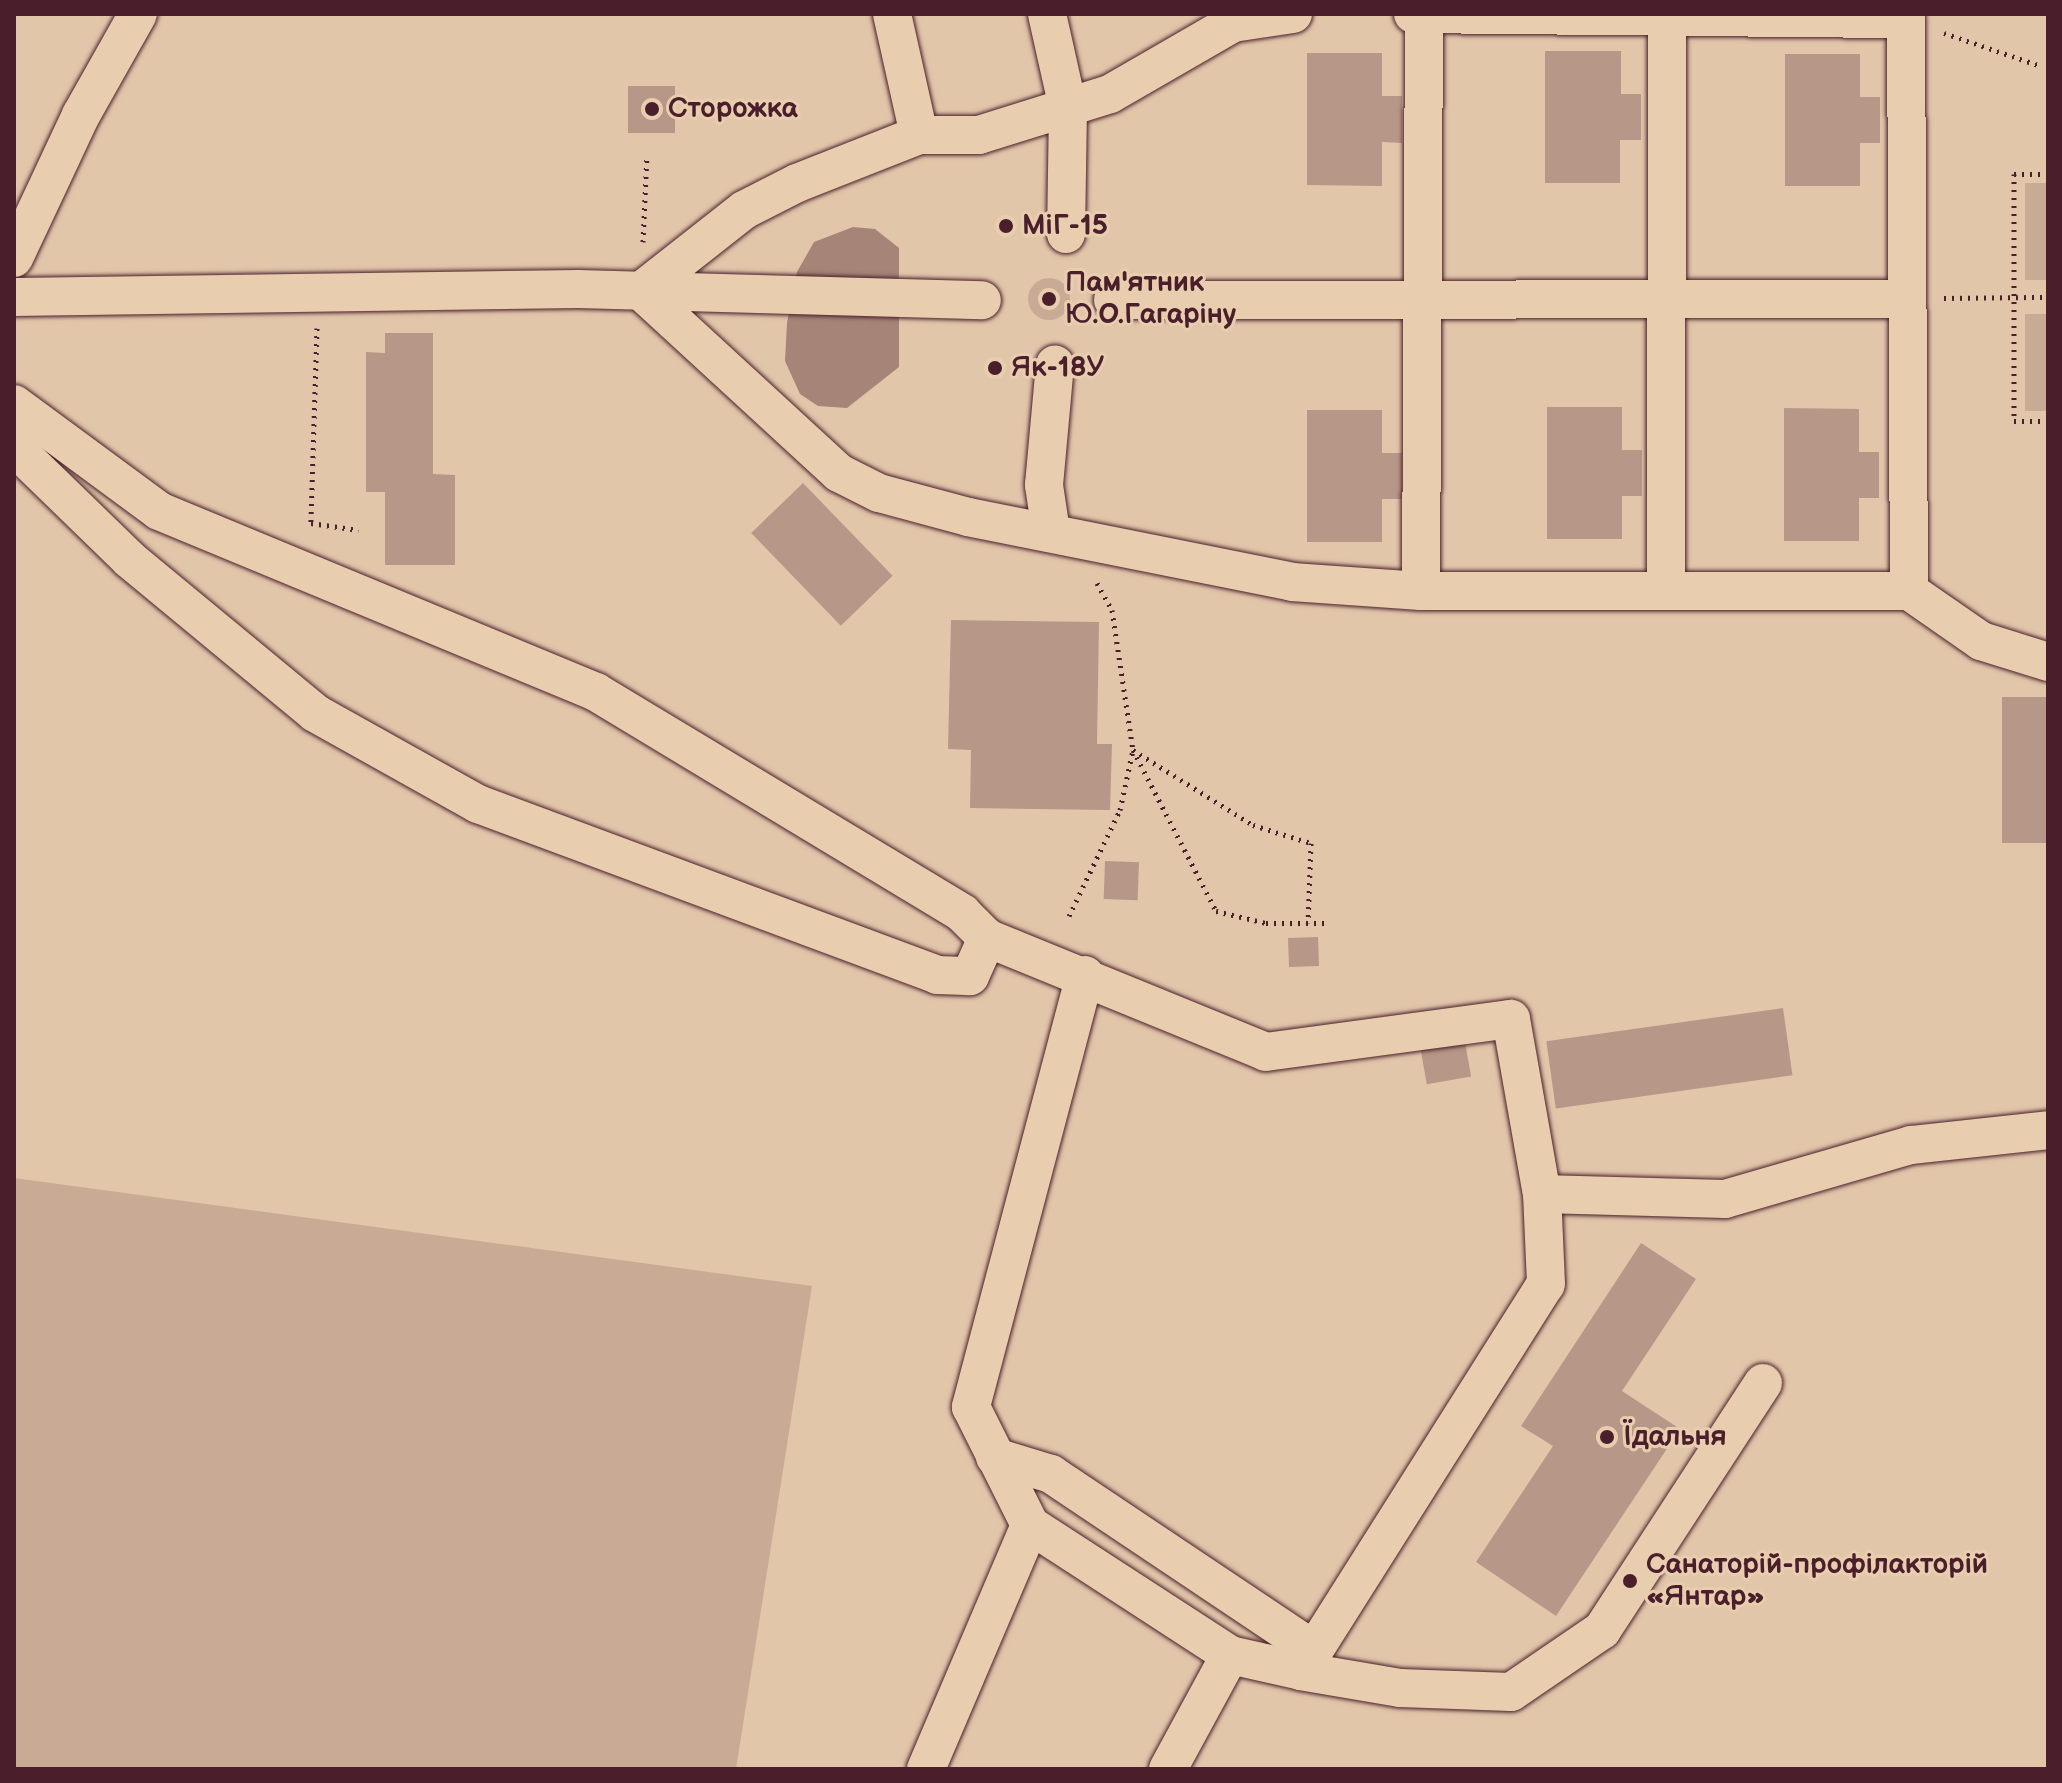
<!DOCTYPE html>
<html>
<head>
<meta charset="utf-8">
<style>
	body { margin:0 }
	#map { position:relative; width:2062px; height:1783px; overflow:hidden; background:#e2c6aa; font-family:"Balsamiq Sans",sans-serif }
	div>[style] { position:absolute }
	.green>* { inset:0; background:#c9aa94; transform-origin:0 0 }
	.round { border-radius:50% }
	.water>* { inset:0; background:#a68477 }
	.building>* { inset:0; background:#b79787; transform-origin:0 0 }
	.path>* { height:5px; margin-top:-2.5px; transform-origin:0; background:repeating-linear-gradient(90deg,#4a1f2b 0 2px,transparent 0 8px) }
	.roads { filter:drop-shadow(0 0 2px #4a1f2b) drop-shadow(0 0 2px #4a1f2b) }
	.minor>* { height:38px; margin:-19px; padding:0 19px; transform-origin:19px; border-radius:19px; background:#e8cdaf }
	.dots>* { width:22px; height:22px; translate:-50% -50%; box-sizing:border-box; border:4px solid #e8cdaf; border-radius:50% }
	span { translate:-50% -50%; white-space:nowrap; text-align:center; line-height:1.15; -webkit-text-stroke:6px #e8cdaf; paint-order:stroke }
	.poi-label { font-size:28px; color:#4a1f2b; font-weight:700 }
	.left { translate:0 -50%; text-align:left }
	.frame { position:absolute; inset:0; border:16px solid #4a1f2b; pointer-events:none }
</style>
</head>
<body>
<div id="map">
	<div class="green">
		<i style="left:2025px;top:183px;width:23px;height:97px"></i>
		<i class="round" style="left:1028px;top:278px;width:42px;height:42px"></i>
		<i style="left:2025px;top:314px;width:23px;height:97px"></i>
		<i style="clip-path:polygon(14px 1178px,812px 1286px,736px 1769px,14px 1769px)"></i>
	</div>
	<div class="water">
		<i style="clip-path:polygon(853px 227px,875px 229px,899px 248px,899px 367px,847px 408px,818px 406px,800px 394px,785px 361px,787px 323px,797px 272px,814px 242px)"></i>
	</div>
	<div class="building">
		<i style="clip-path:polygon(1545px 51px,1621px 51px,1621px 94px,1641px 94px,1641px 140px,1620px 140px,1620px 183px,1545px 183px)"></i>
		<i style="clip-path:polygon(1307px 53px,1382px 53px,1382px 96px,1402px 96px,1402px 143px,1382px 142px,1382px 186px,1307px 185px)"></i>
		<i style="clip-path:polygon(1785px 54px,1860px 54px,1860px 97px,1880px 97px,1880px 143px,1860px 143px,1860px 186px,1785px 186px)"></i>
		<i style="left:628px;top:86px;width:47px;height:47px"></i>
		<i style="clip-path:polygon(385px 333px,433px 333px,433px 474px,455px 475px,455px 565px,385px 565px,385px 492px,366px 492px,366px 352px,385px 353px)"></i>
		<i style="clip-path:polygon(1547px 407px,1622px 407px,1622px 450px,1642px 450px,1642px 496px,1622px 496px,1622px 539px,1547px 539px)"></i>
		<i style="clip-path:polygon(1784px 408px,1859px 409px,1859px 452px,1879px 452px,1879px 498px,1859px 498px,1859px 541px,1784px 541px)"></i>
		<i style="clip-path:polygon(1307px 410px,1382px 410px,1382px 453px,1402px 453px,1402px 499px,1382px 499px,1382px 542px,1307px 542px)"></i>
		<i style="left:803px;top:483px;width:129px;height:72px;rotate:46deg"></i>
		<i style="clip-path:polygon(951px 620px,1099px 622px,1097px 744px,1112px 744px,1110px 810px,970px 808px,971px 750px,948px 749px)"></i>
		<i style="left:2002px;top:697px;width:46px;height:146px"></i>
		<i style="left:1105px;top:861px;width:34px;height:38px;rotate:2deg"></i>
		<i style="left:1318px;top:937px;width:29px;height:30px;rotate:88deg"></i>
		<i style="left:1783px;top:1008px;width:68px;height:239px;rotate:82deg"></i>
		<i style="left:1465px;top:1042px;width:35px;height:45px;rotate:80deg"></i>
		<i style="clip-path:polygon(1641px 1243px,1696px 1279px,1622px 1391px,1680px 1429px,1556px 1616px,1476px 1562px,1553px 1446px,1521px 1426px)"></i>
	</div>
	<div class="path">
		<i style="left:1944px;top:33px;width:99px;rotate:18.8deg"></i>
		<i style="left:2048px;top:174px;width:34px;rotate:180deg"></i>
		<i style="left:2014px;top:174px;width:247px;rotate:90deg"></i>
		<i style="left:2014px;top:421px;width:34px"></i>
		<i style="left:643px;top:242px;width:87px;rotate:-87.4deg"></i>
		<i style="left:1944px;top:298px;width:104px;rotate:-0.6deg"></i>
		<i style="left:317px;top:328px;width:195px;rotate:91.8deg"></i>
		<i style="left:311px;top:523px;width:48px;rotate:8.5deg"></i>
		<i style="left:1097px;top:583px;width:31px;rotate:61deg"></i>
		<i style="left:1112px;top:610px;width:142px;rotate:81.5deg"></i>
		<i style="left:1133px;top:750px;width:181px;rotate:62.7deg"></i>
		<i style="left:1216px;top:911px;width:51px;rotate:13.5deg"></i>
		<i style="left:1266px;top:923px;width:58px"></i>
		<i style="left:1069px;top:916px;width:118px;rotate:-64.3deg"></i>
		<i style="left:1120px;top:810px;width:61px;rotate:-77.8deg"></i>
		<i style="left:1133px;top:750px;width:142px;rotate:32deg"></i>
		<i style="left:1253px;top:825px;width:61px;rotate:17.2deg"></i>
		<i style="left:1311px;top:843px;width:80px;rotate:92.1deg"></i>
	</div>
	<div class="roads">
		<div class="minor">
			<i style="left:892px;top:14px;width:124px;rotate:77.4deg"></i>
			<i style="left:1047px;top:14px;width:96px;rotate:77.4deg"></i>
			<i style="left:1068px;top:108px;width:126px;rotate:90.9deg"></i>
			<i style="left:1293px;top:14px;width:61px;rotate:171.5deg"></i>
			<i style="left:1233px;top:23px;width:142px;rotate:150deg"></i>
			<i style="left:1110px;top:94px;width:137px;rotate:162.6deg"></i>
			<i style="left:979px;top:135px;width:60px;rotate:180deg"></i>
			<i style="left:919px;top:135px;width:131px;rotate:158.5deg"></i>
			<i style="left:797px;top:183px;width:59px;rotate:153deg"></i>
			<i style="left:744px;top:210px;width:131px;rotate:141.8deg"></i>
			<i style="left:641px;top:291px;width:269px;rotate:42.6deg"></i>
			<i style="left:839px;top:473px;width:45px;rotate:26.6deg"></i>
			<i style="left:879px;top:493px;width:92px;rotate:15.1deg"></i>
			<i style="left:968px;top:517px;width:330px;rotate:11.3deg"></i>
			<i style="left:1292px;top:582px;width:129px;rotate:4deg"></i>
			<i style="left:1421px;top:591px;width:488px"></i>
			<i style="left:1909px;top:591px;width:88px;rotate:34.8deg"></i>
			<i style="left:1981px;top:641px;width:70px;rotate:17.4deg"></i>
			<i style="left:1413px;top:14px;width:493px;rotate:0.6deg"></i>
			<i style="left:1906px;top:19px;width:572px;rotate:89.7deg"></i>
			<i style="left:14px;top:258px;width:158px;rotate:-64.9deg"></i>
			<i style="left:81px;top:115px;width:116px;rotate:-60.6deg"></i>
			<i style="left:14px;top:297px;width:564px;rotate:-0.81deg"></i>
			<i style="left:578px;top:289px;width:404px;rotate:1.6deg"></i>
			<i style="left:1113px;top:300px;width:794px;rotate:-0.07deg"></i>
			<i style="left:14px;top:404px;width:180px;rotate:36.4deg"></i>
			<i style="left:159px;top:511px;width:473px;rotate:22.5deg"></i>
			<i style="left:596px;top:692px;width:428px;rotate:31.1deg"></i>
			<i style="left:962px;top:913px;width:35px;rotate:45deg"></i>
			<i style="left:987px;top:938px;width:301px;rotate:22.2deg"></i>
			<i style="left:1266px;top:1052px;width:247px;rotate:-7.7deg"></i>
			<i style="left:1511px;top:1019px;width:178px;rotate:80deg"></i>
			<i style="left:14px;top:447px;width:161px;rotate:44.2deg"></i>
			<i style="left:129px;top:559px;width:241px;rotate:39.6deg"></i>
			<i style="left:315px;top:713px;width:187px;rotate:29.2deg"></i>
			<i style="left:478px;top:804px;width:490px;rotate:20.4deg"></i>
			<i style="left:937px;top:975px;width:33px;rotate:2deg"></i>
			<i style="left:970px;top:976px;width:42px;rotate:-65.9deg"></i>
			<i style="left:1051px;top:532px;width:48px;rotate:-98.5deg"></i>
			<i style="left:1044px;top:485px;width:121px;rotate:-84.8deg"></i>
			<i style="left:1421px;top:591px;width:577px;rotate:-89.7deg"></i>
			<i style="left:1666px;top:591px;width:574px;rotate:-89.9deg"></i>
			<i style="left:1085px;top:975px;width:447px;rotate:104.8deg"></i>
			<i style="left:971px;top:1407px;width:132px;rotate:63.4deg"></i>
			<i style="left:1030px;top:1525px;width:239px;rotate:33deg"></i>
			<i style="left:1763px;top:1383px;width:295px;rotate:123.1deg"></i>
			<i style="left:1602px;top:1630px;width:110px;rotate:145.7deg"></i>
			<i style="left:1511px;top:1692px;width:111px;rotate:-177.9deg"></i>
			<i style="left:1400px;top:1688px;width:100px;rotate:-170.3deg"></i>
			<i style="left:1301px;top:1671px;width:458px;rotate:-57.7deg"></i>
			<i style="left:1546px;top:1284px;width:90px;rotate:-92.5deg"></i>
			<i style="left:1542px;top:1194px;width:183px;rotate:1.6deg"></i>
			<i style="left:1725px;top:1199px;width:194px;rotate:-16.2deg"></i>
			<i style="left:1911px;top:1145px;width:138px;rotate:-6.2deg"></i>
			<i style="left:995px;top:1457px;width:59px;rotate:16.9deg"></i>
			<i style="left:1051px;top:1474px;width:316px;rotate:33.8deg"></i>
			<i style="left:926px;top:1769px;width:265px;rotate:-66.9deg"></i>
			<i style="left:1168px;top:1769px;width:130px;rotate:-61.5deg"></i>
			<i style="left:1230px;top:1655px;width:73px;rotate:12.7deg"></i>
		</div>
	</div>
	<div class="dots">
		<i style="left:652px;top:109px;background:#4a1f2b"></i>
		<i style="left:1006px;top:226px;background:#4a1f2b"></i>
		<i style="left:1049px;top:299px;background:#4a1f2b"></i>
		<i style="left:995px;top:368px;background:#4a1f2b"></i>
		<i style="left:1607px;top:1437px;background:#4a1f2b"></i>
		<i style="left:1630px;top:1581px;background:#4a1f2b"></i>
	</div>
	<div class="poi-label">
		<span class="left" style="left:668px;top:109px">Сторожка</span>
		<span class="left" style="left:1022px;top:226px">МіГ-15</span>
		<span class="left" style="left:1065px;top:299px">Пам'ятник<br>Ю.O.Гагаріну</span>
		<span class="left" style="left:1011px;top:368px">Як-18У</span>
		<span class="left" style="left:1623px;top:1437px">Їдальня</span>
		<span class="left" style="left:1646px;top:1581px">Санаторій-профілакторій<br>«Янтар»</span>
	</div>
	<div class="frame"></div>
</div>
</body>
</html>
